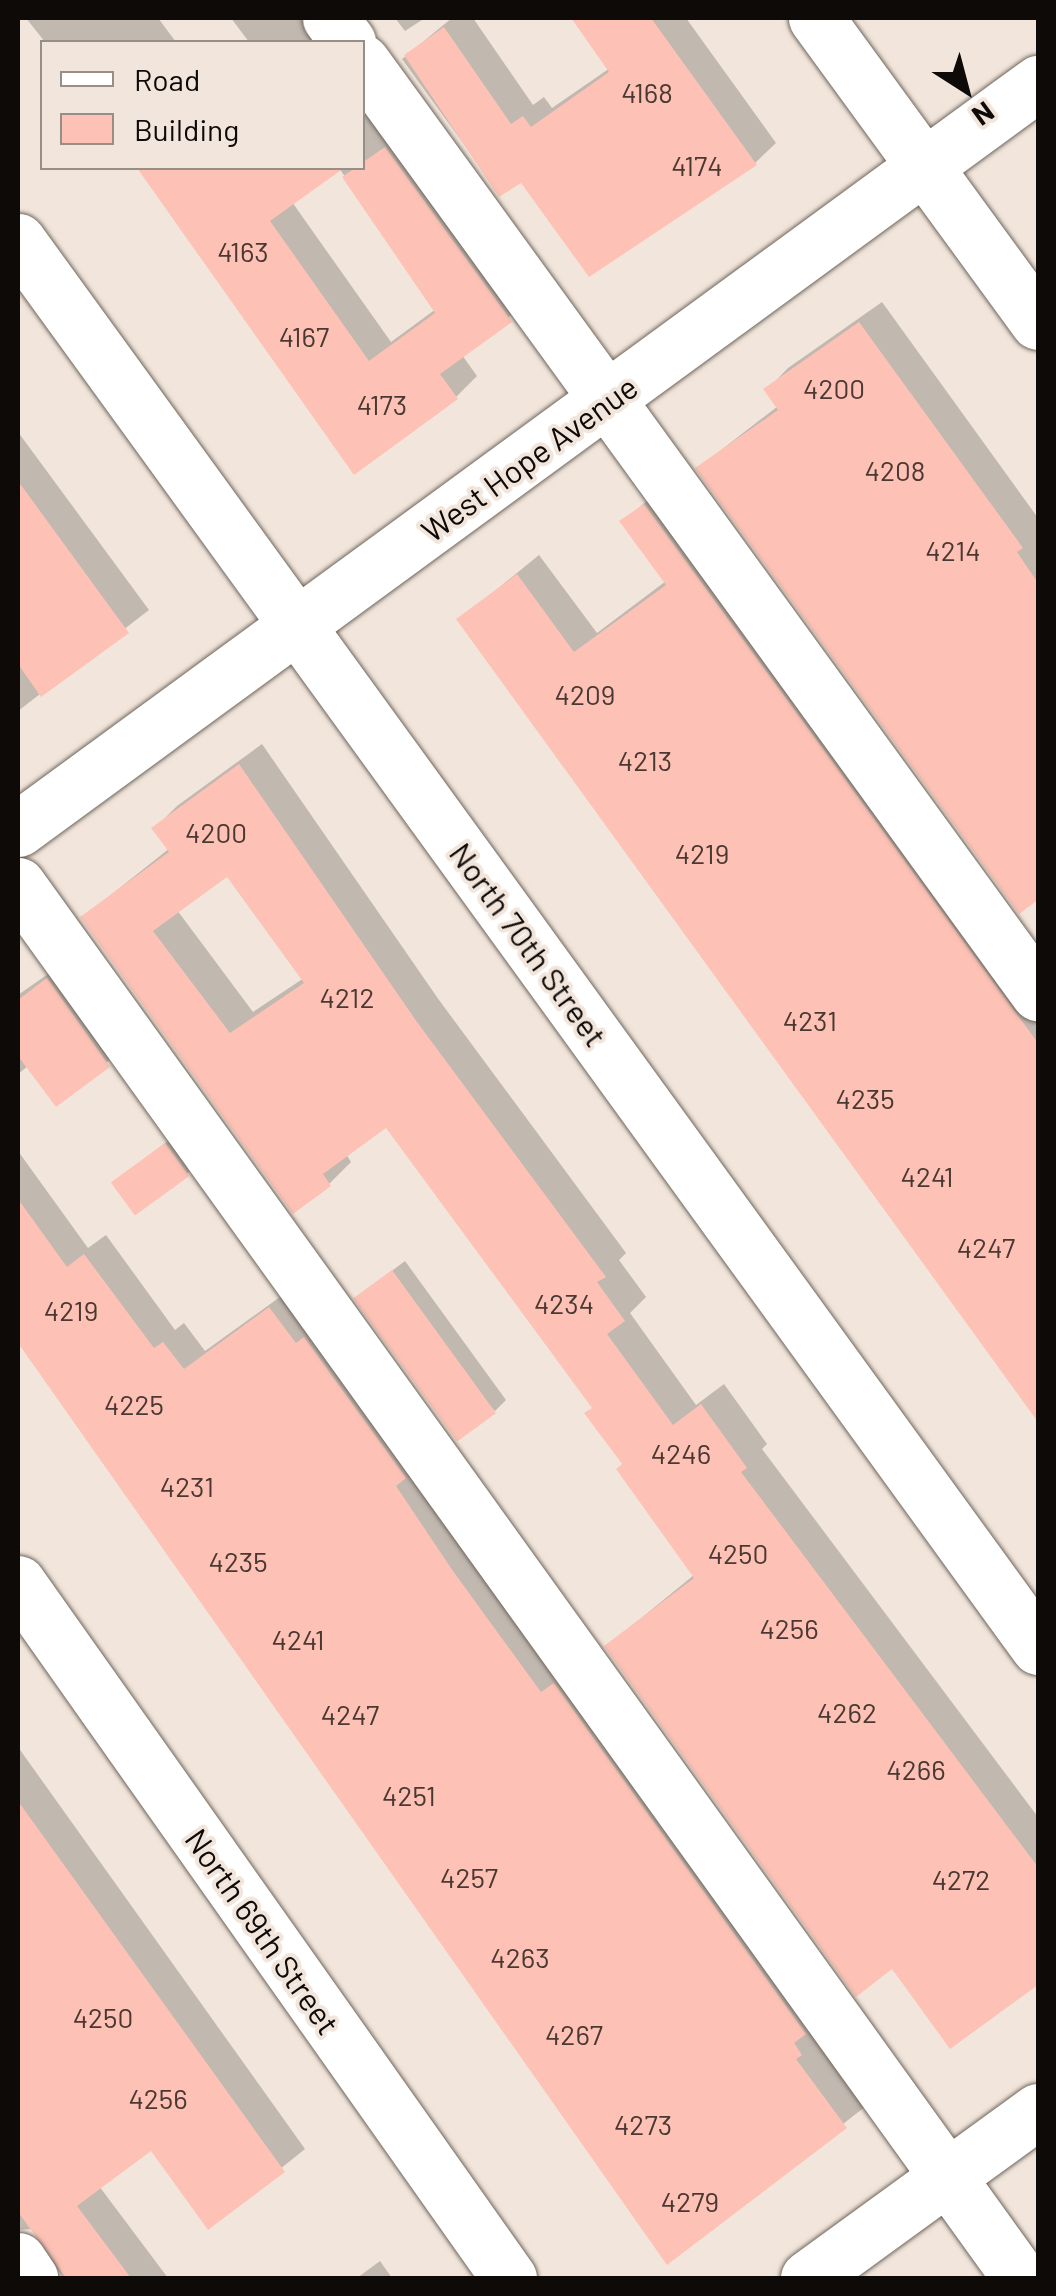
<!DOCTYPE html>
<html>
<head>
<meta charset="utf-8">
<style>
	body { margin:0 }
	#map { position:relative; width:1056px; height:2296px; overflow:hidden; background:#f2e6dc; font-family:Barlow,sans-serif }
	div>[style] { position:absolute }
	.shadow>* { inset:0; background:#0003 }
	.building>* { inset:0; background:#fdc2b5; transform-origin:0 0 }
	.roads { filter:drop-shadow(0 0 2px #6f655c) drop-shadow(0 0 2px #6f655c) }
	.minor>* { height:55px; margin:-27.5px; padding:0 27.5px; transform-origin:27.5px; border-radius:27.5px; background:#fff }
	span { translate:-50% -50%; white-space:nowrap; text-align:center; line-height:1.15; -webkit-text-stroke:8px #f2e6dc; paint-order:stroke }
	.number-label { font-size:28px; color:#4a3833 }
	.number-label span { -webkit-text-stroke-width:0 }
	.street-label { font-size:32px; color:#0e0a08 }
	.frame { position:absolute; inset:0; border:20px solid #0e0a08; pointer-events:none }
	.legend { position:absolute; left:40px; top:40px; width:325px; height:130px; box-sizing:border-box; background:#f2e6dc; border:2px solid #978e87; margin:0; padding:12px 18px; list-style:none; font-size:30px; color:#0e0a08 }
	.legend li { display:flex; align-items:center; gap:20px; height:50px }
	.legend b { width:50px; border:2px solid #978e87 }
	.north { position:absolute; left:916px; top:40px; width:100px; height:100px; -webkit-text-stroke:8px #f2e6dc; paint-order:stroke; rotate:144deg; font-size:28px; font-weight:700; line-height:40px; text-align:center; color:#0e0a08 }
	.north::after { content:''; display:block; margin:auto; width:35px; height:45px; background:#0e0a08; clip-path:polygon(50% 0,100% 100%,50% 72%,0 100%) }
</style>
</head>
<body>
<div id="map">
	<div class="shadow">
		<i style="clip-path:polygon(26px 18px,158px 18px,176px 42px,45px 42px)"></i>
		<i style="clip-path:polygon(231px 18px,329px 18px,347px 42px,249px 42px)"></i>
		<i style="clip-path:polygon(395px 18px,425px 18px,405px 31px)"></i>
		<i style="clip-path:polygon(452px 18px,473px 18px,533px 105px,544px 97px,552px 108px,610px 68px,574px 18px,686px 18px,776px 143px,755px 163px,522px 179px,500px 194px,402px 59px)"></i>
		<i style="clip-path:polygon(evenodd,362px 64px,531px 299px,462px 355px,477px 376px,456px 397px,355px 471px,139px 168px,362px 168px,362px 64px,339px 168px,436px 309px,391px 342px,292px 202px,339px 168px)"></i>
		<i style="clip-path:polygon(882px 302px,1038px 518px,1038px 897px,1020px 910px,698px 468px,778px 406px,767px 390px,788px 368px)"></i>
		<i style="clip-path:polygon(18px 432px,149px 610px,18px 711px)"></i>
		<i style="clip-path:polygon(667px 484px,1038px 992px,1038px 1421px,459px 620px,539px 555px,597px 633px,666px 581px,623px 521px)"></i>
		<i style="clip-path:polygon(evenodd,262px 744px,439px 1000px,626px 1253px,619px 1260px,646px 1297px,630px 1313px,696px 1405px,724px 1384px,767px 1444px,762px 1449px,1038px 1817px,1038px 1982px,951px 2046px,893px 1966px,607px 1646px,694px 1575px,594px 1407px,386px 1125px,346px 1154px,351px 1162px,329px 1184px,83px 917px,170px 848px,155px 828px,177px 806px,262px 744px,228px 873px,304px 978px,253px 1012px,177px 910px,228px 873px)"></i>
		<i style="clip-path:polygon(68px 960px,129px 1044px,57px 1104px,28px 1066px,18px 1074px,18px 995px)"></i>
		<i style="clip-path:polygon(177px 1134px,198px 1163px,187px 1174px,113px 1183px)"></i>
		<i style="clip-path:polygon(18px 1151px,88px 1248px,106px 1235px,175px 1330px,184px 1323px,205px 1351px,291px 1289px,866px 2106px,668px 2261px,18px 1339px)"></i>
		<i style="clip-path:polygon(405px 1261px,506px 1400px,495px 1411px,369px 1288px)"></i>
		<i style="clip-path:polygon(18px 1747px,305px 2149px,209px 2226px,152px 2148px,99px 2186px,168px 2278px,63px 2278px,32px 2229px,18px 2230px)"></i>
		<i style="clip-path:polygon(380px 2261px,392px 2278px,357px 2278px)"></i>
	</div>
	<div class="building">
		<i style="clip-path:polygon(571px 18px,651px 18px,757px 165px,589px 277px,521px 183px,499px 197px,404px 55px,444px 27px,511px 124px,523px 116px,531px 127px,609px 72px)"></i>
		<i style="clip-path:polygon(385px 147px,512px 322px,440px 374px,458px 399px,354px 475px,137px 168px,344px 168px,270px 221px,369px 361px,435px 313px,342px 177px)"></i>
		<i style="clip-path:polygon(859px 322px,1023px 548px,1017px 552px,1038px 583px,1038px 900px,1019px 914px,695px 468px,778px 410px,763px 389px)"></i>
		<i style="clip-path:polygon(18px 481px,129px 633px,41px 697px,18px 664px)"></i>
		<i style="clip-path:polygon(644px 504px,1038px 1043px,1038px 1422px,456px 619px,517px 574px,574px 652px,666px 585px,619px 521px)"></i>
		<i style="clip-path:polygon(evenodd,239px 764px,417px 1022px,606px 1277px,597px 1282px,625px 1321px,607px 1334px,673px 1425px,701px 1404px,747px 1468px,741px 1472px,1038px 1867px,1038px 1985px,950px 2049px,892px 1969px,856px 1997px,604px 1646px,694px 1578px,616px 1469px,622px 1464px,584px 1413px,592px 1408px,386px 1128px,323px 1174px,331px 1186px,293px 1214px,80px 917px,169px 852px,151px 828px,239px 764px,227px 877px,304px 983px,230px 1033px,153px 931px,227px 877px)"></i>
		<i style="clip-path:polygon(47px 978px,110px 1067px,56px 1107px,18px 1056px,18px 1000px)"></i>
		<i style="left:165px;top:1143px;width:41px;height:67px;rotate:54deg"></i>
		<i style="clip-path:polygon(18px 1199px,67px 1267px,84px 1254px,154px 1348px,163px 1342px,184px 1369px,269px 1307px,296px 1343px,304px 1337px,406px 1478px,396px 1486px,453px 1571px,541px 1692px,554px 1683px,806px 2034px,794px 2043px,802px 2055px,796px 2059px,847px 2128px,667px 2265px,18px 1343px)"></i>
		<i style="left:392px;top:1270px;width:177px;height:48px;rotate:54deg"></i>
		<i style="clip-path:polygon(18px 1801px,285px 2172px,208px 2230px,151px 2151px,77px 2206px,131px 2278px,66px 2278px,18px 2212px)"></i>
	</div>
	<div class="roads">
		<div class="minor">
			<i style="left:330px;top:18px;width:30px;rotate:53deg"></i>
			<i style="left:816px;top:18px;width:376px;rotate:53.9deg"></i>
			<i style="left:362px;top:62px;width:1151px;rotate:54.02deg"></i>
			<i style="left:18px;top:241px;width:1737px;rotate:54.04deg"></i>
			<i style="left:18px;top:829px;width:1264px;rotate:-36.18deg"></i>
			<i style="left:18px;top:885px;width:1716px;rotate:54.27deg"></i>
			<i style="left:18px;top:1583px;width:851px;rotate:54.76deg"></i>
			<i style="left:18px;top:2260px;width:22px;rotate:56deg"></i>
			<i style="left:808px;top:2278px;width:284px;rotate:-36deg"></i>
		</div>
	</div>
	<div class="number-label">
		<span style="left:647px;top:92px">4168</span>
		<span style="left:697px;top:165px">4174</span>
		<span style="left:243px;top:251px">4163</span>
		<span style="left:304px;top:336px">4167</span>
		<span style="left:834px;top:388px">4200</span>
		<span style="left:382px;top:404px">4173</span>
		<span style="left:895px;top:470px">4208</span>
		<span style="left:953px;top:550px">4214</span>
		<span style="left:585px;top:694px">4209</span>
		<span style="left:645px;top:760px">4213</span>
		<span style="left:216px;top:832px">4200</span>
		<span style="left:702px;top:853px">4219</span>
		<span style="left:347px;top:997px">4212</span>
		<span style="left:810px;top:1020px">4231</span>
		<span style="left:865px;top:1098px">4235</span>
		<span style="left:927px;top:1176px">4241</span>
		<span style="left:986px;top:1247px">4247</span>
		<span style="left:564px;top:1303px">4234</span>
		<span style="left:71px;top:1310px">4219</span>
		<span style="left:134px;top:1404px">4225</span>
		<span style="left:681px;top:1453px">4246</span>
		<span style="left:187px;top:1486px">4231</span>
		<span style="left:738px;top:1553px">4250</span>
		<span style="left:238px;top:1561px">4235</span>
		<span style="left:789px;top:1628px">4256</span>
		<span style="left:298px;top:1639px">4241</span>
		<span style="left:847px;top:1712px">4262</span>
		<span style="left:350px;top:1714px">4247</span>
		<span style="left:916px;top:1769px">4266</span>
		<span style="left:409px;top:1795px">4251</span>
		<span style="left:469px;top:1877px">4257</span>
		<span style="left:961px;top:1879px">4272</span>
		<span style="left:520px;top:1957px">4263</span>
		<span style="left:103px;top:2017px">4250</span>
		<span style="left:574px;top:2034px">4267</span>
		<span style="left:158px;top:2098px">4256</span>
		<span style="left:643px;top:2124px">4273</span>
		<span style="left:690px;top:2201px">4279</span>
	</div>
	<div class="street-label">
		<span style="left:529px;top:458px;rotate:-36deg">West Hope Avenue</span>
		<span style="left:529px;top:944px;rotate:54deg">North 70th Street</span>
		<span style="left:263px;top:1931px;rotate:55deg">North 69th Street</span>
	</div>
	<div class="frame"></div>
	<ul class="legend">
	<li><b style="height:12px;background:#fff"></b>Road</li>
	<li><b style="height:28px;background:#fdc2b5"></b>Building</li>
	</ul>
	<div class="north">N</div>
</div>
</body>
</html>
